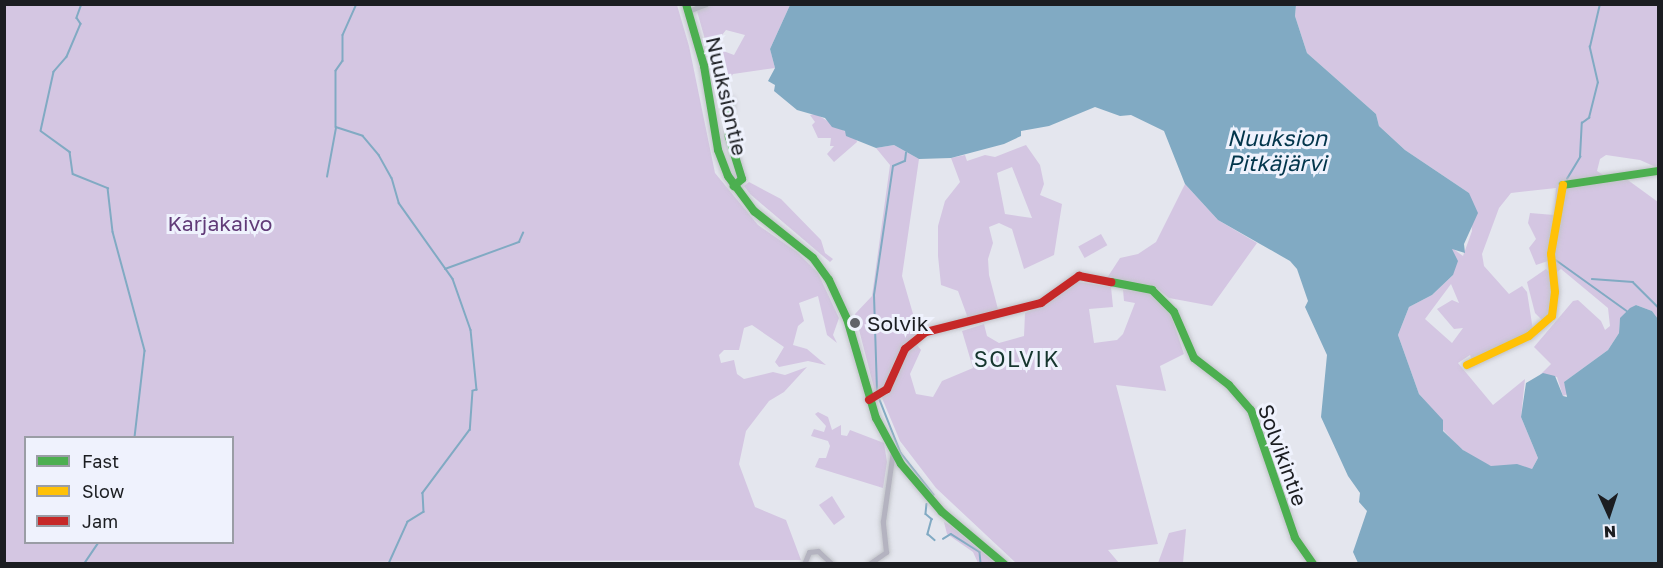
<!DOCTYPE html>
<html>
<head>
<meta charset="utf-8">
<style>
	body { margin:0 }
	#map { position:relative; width:1663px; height:568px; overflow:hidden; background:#e4e6ee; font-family:"Golos Text",sans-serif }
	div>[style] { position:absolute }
	.green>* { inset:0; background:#d4c6e2; transform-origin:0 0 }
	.water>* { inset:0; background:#81aac3 }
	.stream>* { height:1.5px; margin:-0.75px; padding:0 0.75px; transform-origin:0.75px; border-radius:0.75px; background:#81aac3 }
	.roads { filter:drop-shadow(0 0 2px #c1c3c8) drop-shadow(0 0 2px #c1c3c8) }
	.street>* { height:5px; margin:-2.5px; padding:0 2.5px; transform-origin:2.5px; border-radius:2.5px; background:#b4b3c0 }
	.fast>* { height:8px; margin:-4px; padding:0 4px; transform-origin:4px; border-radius:4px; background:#4caf50 }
	.slow>* { height:8px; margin:-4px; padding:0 4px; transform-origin:4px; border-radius:4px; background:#ffc107 }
	.jam>* { height:8px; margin:-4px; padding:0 4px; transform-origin:4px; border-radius:4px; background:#c62828 }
	.dots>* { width:16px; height:16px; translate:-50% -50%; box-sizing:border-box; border:3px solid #eff2fd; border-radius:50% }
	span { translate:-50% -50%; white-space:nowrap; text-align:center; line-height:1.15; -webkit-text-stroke:6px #eff2fd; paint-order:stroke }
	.street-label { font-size:21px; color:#1b1d21 }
	.park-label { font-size:21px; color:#613b78 }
	.poi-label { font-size:21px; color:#1b1d21 }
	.left { translate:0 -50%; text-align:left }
	.water-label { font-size:22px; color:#02354b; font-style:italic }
	.neighbourhood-label { font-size:22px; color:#16362f; letter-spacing:1.5px }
	.frame { position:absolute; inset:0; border:6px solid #1b1d21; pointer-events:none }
	.legend { position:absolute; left:24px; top:436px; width:210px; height:108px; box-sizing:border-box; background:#eff2fd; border:2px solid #9a9da5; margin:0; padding:8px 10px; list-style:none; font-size:18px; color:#1b1d21 }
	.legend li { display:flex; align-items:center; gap:12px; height:30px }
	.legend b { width:30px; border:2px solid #9a9da5 }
	.north { position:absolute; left:1579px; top:484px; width:60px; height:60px; -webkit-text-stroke:4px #eff2fd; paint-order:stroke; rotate:177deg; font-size:16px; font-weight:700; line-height:24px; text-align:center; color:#1b1d21 }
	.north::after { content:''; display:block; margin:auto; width:21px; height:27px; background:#1b1d21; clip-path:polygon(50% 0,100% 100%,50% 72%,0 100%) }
</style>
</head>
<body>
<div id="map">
	<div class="green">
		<i style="clip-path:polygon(evenodd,1296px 4px,1658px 5px,1658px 168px,1640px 160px,1606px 155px,1600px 159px,1597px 171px,1608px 178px,1625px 178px,1658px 202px,1658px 319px,1652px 311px,1636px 305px,1627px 311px,1620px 319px,1619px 333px,1608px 350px,1564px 382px,1568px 394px,1563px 396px,1557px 377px,1540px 375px,1551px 364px,1534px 347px,1573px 301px,1578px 300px,1601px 321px,1605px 330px,1610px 326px,1608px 308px,1561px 269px,1557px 272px,1548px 261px,1536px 265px,1529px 248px,1536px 239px,1528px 223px,1530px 213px,1554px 215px,1556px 188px,1511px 193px,1499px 208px,1482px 254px,1484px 266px,1509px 294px,1522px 286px,1527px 292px,1533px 330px,1472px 361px,1470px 355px,1458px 363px,1493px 405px,1525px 379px,1521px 417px,1538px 458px,1532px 469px,1491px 466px,1475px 460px,1456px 444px,1443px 430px,1442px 420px,1419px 394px,1398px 335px,1409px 307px,1432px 295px,1453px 275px,1452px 248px,1463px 256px,1472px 231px,1469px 193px,1405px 150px,1379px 126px,1376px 114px,1307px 53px,1295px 16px,1296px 4px,1451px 284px,1459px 303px,1452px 300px,1437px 309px,1454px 329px,1463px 328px,1452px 343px,1425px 319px,1451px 284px)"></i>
		<i style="clip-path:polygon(evenodd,4px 5px,677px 5px,689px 46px,715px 173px,758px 225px,797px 252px,818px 273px,839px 318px,833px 335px,837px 343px,827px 335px,818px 296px,799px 303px,804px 321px,798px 326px,793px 345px,807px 349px,826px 365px,808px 361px,779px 367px,775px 362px,784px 347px,752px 325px,744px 328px,739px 350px,724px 350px,719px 355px,721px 363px,734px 360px,737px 374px,744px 379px,773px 372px,785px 375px,807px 367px,784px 392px,769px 401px,746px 431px,739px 464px,755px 507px,786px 520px,801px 560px,5px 563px,4px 5px,26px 438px,232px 438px,232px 542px,26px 542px,26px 438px)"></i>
		<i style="clip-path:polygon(710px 5px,790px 5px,770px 49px,775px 68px,733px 74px,724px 89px,731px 160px,709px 50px,718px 49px,734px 55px,745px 35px,726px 30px,718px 40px,706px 43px,697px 11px)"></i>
		<i style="clip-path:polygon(816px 114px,856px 138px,857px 142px,834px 162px,827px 154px,834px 146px,830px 146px,831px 138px,818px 138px,812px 125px,815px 122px,810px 115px)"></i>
		<i style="clip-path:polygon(894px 145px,919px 159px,902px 276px,918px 331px,895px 359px,885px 387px,875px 392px,855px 314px,872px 296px,890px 165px,876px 148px)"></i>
		<i style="clip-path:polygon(evenodd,1026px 145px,1040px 165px,1044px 184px,1040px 195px,1062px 204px,1054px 255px,1024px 269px,1012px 229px,999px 223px,989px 227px,993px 243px,988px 259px,989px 275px,999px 313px,969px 321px,958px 291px,941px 285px,938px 256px,938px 226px,945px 201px,960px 182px,951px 158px,965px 155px,967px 161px,985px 155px,995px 157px,1026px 145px,1012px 167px,1032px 218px,1005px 214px,997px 173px,1012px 167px)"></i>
		<i style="clip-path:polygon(749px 182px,781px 199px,821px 240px,825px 253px,833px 259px,830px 262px,750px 194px,744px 186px)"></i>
		<i style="clip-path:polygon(1185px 184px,1218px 220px,1257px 243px,1212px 306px,1169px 298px,1155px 287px,1107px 278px,1120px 258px,1138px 254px,1156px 242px)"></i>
		<i style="left:1101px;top:234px;width:13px;height:26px;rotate:61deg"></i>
		<i style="clip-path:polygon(1546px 269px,1552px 275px,1551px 315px,1543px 321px,1535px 313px,1527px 282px)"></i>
		<i style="clip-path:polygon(1073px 281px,1111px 287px,1113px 307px,1089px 309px,1094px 343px,1117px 340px,1123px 334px,1135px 303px,1124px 301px,1123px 290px,1147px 291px,1171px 315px,1184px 354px,1160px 366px,1166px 391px,1116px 385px,1158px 544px,1108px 550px,1119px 563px,1016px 563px,936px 488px,900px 441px,882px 398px,907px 349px,917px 345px,921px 350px,910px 374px,916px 394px,933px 397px,942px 381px,973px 368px,962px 331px,984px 324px,987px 336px,999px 343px,1024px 336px,1025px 313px,1056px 298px)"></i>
		<i style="clip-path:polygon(818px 412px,828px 417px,832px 430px,841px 425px,841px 435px,847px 436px,850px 430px,884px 443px,887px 462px,883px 488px,815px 467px,819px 458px,826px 458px,830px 446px,828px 441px,811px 436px,814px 429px,824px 432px,826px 426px,815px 414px)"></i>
		<i style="clip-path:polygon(832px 496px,845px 517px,834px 525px,819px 505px)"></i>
		<i style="clip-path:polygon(944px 522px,951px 526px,995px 563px,978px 563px,973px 552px,947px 534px)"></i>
		<i style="clip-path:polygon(1186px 529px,1183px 563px,1158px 563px,1169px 533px)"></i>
	</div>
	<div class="water">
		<i style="clip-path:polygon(790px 5px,1296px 5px,1295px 16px,1307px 53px,1376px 114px,1379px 126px,1405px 150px,1469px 193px,1478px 213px,1464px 244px,1465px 253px,1452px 249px,1458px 261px,1453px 275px,1432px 295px,1409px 307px,1398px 335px,1419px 394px,1443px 420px,1443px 431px,1463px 450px,1491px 466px,1517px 464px,1532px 469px,1538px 458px,1521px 417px,1526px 383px,1543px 373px,1555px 376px,1563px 396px,1567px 397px,1564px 382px,1608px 350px,1619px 333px,1620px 318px,1630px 308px,1636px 305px,1652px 311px,1658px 319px,1658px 563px,1358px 563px,1353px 552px,1367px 511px,1359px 502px,1360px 493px,1348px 476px,1321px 417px,1327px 355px,1305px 307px,1308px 301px,1297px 269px,1290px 261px,1218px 220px,1185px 184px,1164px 131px,1131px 115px,1120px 116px,1095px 107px,1049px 126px,1021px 131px,1021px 136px,1004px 144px,951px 158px,919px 159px,894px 145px,876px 148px,846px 136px,845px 131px,832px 127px,825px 118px,797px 110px,774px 91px,775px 85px,768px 81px,775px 68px,770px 49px)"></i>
	</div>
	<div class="stream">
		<i style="left:82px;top:4px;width:15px;rotate:110deg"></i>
		<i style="left:77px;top:18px;width:7px;rotate:56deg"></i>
		<i style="left:81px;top:24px;width:36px;rotate:113deg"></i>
		<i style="left:67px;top:57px;width:20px;rotate:131deg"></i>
		<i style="left:54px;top:72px;width:60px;rotate:102.4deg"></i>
		<i style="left:41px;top:131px;width:36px;rotate:36deg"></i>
		<i style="left:70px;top:152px;width:22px;rotate:82deg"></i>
		<i style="left:73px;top:174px;width:38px;rotate:22deg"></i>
		<i style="left:108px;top:188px;width:44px;rotate:83.5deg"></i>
		<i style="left:113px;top:232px;width:123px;rotate:74.9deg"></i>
		<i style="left:145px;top:351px;width:88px;rotate:96.6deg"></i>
		<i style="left:357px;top:4px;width:34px;rotate:114deg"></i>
		<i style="left:343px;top:35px;width:26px;rotate:90deg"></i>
		<i style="left:343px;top:61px;width:12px;rotate:125deg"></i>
		<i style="left:336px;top:71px;width:56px;rotate:90deg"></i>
		<i style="left:336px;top:127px;width:28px;rotate:18deg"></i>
		<i style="left:363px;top:136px;width:25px;rotate:50deg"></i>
		<i style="left:379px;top:155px;width:26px;rotate:61deg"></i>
		<i style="left:392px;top:178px;width:26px;rotate:74deg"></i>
		<i style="left:399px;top:203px;width:93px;rotate:54.6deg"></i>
		<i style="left:453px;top:279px;width:54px;rotate:70.6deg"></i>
		<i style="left:471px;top:330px;width:60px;rotate:84.3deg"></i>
		<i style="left:477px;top:390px;width:4px;rotate:166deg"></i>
		<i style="left:473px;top:391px;width:39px;rotate:94deg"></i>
		<i style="left:470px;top:430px;width:79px;rotate:126.7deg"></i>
		<i style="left:423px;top:493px;width:19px;rotate:87deg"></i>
		<i style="left:424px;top:512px;width:19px;rotate:148deg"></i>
		<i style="left:408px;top:522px;width:46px;rotate:114.3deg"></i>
		<i style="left:327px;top:177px;width:50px;rotate:-79.6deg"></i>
		<i style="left:1567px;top:179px;width:26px;rotate:-59deg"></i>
		<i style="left:1580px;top:157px;width:34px;rotate:-87deg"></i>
		<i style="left:1582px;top:123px;width:9px;rotate:-36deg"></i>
		<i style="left:1589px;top:118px;width:36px;rotate:-76deg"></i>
		<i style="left:1598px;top:83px;width:37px;rotate:-103deg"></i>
		<i style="left:1590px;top:47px;width:44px;rotate:-76.9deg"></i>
		<i style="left:1556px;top:260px;width:87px;rotate:35.7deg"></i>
		<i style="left:445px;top:269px;width:79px;rotate:-20deg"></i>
		<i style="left:519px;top:242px;width:10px;rotate:-66deg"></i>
		<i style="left:1592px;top:279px;width:41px;rotate:4.2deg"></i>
		<i style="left:1633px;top:282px;width:35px;rotate:45deg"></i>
		<i style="left:877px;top:391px;width:96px;rotate:-91.8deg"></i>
		<i style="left:874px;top:295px;width:130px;rotate:-81.6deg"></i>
		<i style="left:893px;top:166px;width:13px;rotate:-23deg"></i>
		<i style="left:905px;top:161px;width:8px;rotate:-83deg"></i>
		<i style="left:880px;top:400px;width:57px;rotate:68.4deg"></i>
		<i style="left:901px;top:453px;width:53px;rotate:51.8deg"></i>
		<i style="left:927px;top:504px;width:10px;rotate:96deg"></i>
		<i style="left:926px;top:514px;width:8px;rotate:40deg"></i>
		<i style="left:932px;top:519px;width:16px;rotate:105deg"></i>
		<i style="left:928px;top:534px;width:9px;rotate:41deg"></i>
		<i style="left:943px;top:539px;width:9px;rotate:-32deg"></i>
		<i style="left:951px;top:534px;width:34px;rotate:32deg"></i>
		<i style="left:980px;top:552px;width:12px;rotate:85deg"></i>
		<i style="left:84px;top:564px;width:27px;rotate:-56deg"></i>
	</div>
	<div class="roads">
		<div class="street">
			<i style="left:688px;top:11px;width:19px;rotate:-21deg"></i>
			<i style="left:804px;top:564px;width:13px;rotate:-67deg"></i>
			<i style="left:809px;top:552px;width:9px;rotate:-6deg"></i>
			<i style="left:818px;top:551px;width:19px;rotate:43deg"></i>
			<i style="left:869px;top:564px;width:21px;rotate:-35deg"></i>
			<i style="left:886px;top:552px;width:31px;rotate:-96deg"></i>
			<i style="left:883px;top:521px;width:71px;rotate:-81.9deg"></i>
		</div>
		<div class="fast">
			<i style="left:686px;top:4px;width:65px;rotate:73.8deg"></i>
			<i style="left:704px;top:66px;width:85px;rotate:80.5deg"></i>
			<i style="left:718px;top:150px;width:28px;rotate:69deg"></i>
			<i style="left:728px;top:176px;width:44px;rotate:53.4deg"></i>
			<i style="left:754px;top:211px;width:75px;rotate:38.5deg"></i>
			<i style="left:813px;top:258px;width:27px;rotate:54deg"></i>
			<i style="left:829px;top:280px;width:43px;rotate:65.2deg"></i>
			<i style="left:847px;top:319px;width:103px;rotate:73.7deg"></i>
			<i style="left:876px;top:418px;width:52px;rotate:61.5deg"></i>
			<i style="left:901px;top:464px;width:63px;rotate:49.5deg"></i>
			<i style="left:942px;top:512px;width:81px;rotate:40deg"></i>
			<i style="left:730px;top:101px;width:36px;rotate:92deg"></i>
			<i style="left:729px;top:137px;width:44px;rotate:72.8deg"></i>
			<i style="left:742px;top:179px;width:11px;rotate:139deg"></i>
			<i style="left:1563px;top:185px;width:96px;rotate:-8.4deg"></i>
			<i style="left:1111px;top:282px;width:42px;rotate:11deg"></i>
			<i style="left:1152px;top:290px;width:31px;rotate:45deg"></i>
			<i style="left:1174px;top:312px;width:50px;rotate:66.5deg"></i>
			<i style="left:1194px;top:358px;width:44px;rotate:37.6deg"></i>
			<i style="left:1229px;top:385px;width:33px;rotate:49deg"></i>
			<i style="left:1251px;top:410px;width:135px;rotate:71deg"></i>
			<i style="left:1295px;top:538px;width:32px;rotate:55deg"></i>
		</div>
		<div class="slow">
			<i style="left:1467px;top:365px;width:68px;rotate:-25.1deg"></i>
			<i style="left:1529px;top:336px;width:30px;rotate:-41deg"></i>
			<i style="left:1552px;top:316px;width:24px;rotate:-83deg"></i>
			<i style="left:1555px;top:292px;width:38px;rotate:-96deg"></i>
			<i style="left:1551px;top:254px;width:70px;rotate:-80.1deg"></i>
		</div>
		<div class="jam">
			<i style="left:869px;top:400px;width:21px;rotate:-31deg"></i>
			<i style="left:887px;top:389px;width:44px;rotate:-65.8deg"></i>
			<i style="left:905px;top:349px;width:27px;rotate:-39deg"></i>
			<i style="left:926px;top:332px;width:119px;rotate:-14.2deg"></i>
			<i style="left:1041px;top:303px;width:47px;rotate:-35.4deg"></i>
			<i style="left:1079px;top:276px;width:33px;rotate:11deg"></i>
		</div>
	</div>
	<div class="dots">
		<i style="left:855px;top:323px;background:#616369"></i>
	</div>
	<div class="street-label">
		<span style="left:727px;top:96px;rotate:77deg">Nuuksiontie</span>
		<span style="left:1283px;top:455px;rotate:70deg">Solvikintie</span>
	</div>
	<div class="park-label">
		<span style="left:220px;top:223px">Karjakaivo</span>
	</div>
	<div class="poi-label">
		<span class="left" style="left:867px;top:323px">Solvik</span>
	</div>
	<div class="water-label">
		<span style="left:1277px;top:150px">Nuuksion<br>Pitkäjärvi</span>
	</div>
	<div class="neighbourhood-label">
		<span style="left:1017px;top:359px">SOLVIK</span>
	</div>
	<div class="frame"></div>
	<ul class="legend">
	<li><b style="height:8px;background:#4caf50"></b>Fast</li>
	<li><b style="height:8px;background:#ffc107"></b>Slow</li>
	<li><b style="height:8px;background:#c62828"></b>Jam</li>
	</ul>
	<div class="north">N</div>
</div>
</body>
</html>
